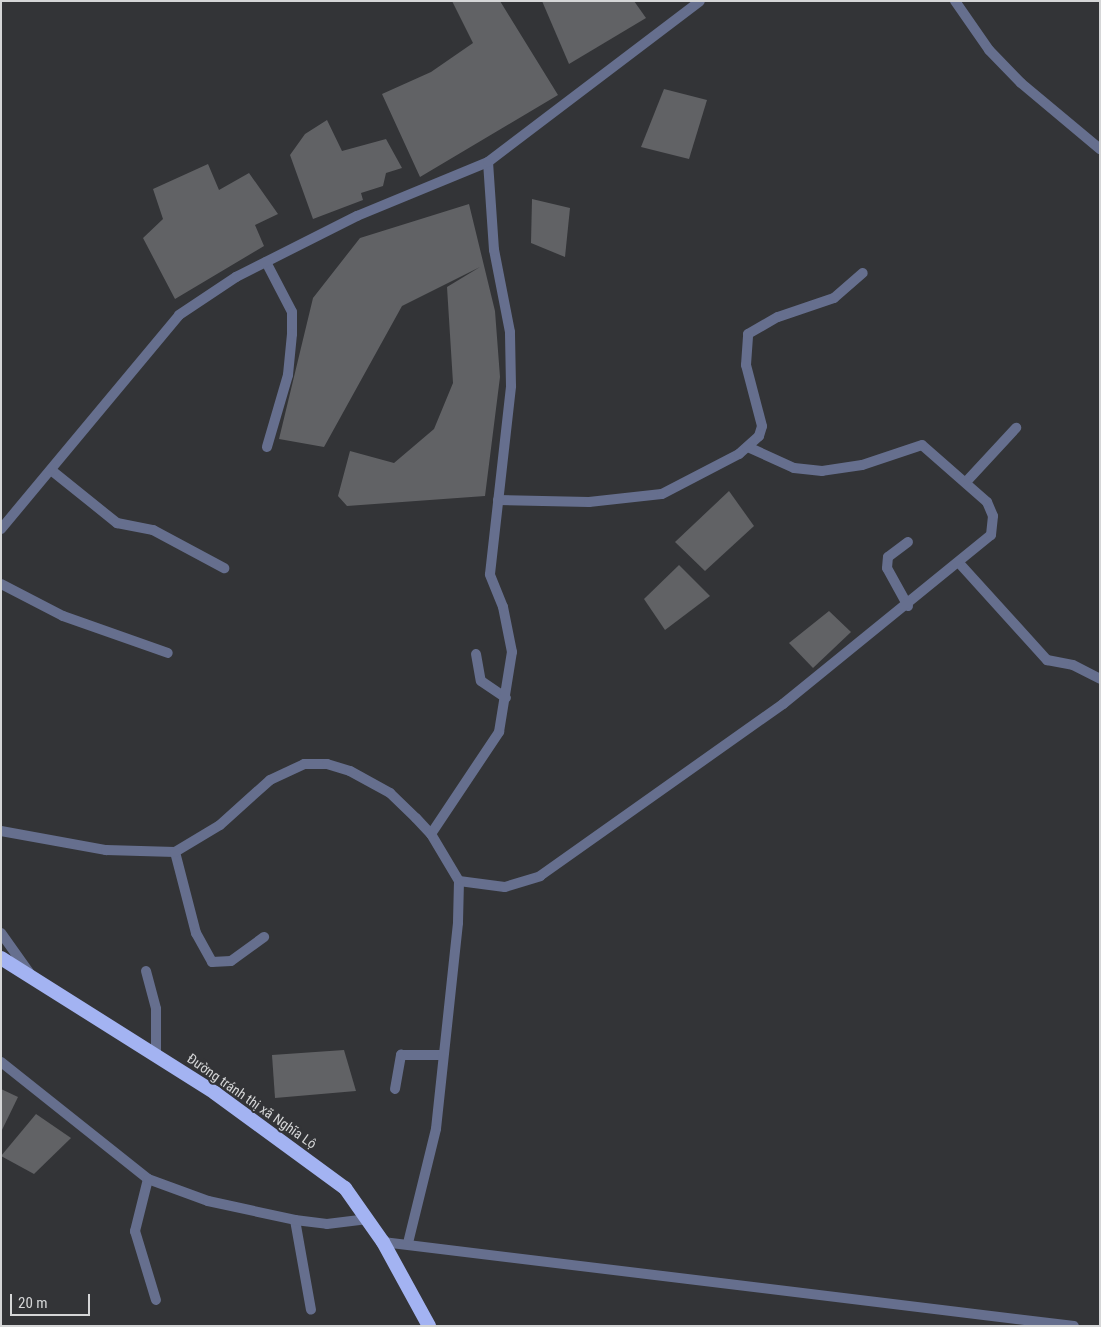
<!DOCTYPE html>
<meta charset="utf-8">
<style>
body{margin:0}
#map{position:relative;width:1101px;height:1327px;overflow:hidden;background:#333437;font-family:"Roboto Condensed",sans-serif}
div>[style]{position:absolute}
.building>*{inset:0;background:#616265}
.service>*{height:10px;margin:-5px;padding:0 5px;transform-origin:5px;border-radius:5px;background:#666f8e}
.minor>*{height:10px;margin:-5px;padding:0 5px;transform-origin:5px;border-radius:5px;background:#666f8e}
.tertiary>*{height:10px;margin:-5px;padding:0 5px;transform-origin:5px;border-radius:5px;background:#666f8e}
.trunk>*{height:14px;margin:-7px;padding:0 7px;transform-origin:7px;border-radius:7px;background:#a3b3f2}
span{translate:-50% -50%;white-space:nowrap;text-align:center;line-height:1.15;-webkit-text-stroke:4px #333437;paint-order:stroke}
.street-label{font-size:14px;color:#d5d6d7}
.frame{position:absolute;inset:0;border:2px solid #d5d6d7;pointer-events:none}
.scale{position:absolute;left:10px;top:1294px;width:80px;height:22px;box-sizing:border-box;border:2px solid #d5d6d7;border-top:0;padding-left:6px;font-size:15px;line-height:18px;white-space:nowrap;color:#d5d6d7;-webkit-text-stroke:4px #333437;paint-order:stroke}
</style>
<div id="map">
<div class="building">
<i style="clip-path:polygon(452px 1px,500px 1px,558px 95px,420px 177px,382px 94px,431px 72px,473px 43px)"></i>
<i style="clip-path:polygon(542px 1px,634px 1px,646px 18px,569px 64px)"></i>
<i style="clip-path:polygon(664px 89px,707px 100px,689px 159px,641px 147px)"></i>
<i style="clip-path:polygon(327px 120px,342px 151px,386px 139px,402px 168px,386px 173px,383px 186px,361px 193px,363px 200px,313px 219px,290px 155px,305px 134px)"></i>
<i style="clip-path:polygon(208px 164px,219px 190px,249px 173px,278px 214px,255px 225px,264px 246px,175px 299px,143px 238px,163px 219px,153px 189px)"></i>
<i style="clip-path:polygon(532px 199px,570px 208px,565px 257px,531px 243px)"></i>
<i style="clip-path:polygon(469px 204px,495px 311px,500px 377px,485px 496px,347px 506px,338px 496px,350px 451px,394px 463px,434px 429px,453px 383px,447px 287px,480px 267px,402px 306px,324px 447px,279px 439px,313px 298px,360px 238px)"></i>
<i style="clip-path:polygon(729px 491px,754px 526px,705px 571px,675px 542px)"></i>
<i style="clip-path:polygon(679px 565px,710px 596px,665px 630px,644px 599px)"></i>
<i style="clip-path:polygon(829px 611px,851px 632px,813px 668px,789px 643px)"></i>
<i style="clip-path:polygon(344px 1050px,356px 1091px,275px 1098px,272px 1055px)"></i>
<i style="clip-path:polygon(1px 1089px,18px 1097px,1px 1132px)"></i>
<i style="clip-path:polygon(36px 1114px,71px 1138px,34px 1174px,1px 1156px)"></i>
</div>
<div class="service">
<i style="left:51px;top:470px;width:85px;rotate:38.8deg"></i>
<i style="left:117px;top:523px;width:37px;rotate:11deg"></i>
<i style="left:153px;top:530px;width:81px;rotate:28.2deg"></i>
<i style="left:966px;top:482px;width:74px;rotate:-47.2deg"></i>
<i style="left:908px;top:606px;width:43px;rotate:-118.9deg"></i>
<i style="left:887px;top:568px;width:11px;rotate:-85deg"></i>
<i style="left:888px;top:557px;width:25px;rotate:-37deg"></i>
<i style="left:476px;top:654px;width:27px;rotate:80deg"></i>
<i style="left:481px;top:681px;width:30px;rotate:34deg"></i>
<i style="left:175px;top:852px;width:84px;rotate:75.5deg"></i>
<i style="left:196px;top:933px;width:33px;rotate:61deg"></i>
<i style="left:212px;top:962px;width:19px;rotate:-3deg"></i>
<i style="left:231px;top:961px;width:41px;rotate:-36deg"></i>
<i style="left:146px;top:971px;width:39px;rotate:75deg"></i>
<i style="left:156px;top:1009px;width:46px;rotate:90deg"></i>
<i style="left:395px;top:1089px;width:35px;rotate:-80deg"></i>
<i style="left:401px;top:1055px;width:42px"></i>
<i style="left:148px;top:1179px;width:54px;rotate:104deg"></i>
<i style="left:135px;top:1231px;width:72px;rotate:73.1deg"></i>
<i style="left:295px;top:1220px;width:91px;rotate:79.9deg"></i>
</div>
<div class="minor">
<i style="left:955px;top:1px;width:60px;rotate:55.2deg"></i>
<i style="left:989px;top:50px;width:46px;rotate:45.9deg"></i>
<i style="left:1021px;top:83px;width:103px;rotate:39.9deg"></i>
<i style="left:266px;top:262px;width:56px;rotate:62.5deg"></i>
<i style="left:292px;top:312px;width:22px;rotate:90deg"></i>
<i style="left:292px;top:334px;width:41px;rotate:95.6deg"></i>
<i style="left:288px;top:375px;width:75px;rotate:106.3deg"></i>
<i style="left:498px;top:500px;width:91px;rotate:1.3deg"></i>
<i style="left:589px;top:502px;width:73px;rotate:-6.3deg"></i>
<i style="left:662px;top:494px;width:87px;rotate:-27.5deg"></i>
<i style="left:739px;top:454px;width:27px;rotate:-42deg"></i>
<i style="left:759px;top:436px;width:10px;rotate:-73deg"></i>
<i style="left:762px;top:426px;width:63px;rotate:-104.7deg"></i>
<i style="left:746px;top:365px;width:31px;rotate:-86deg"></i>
<i style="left:748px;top:334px;width:34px;rotate:-30deg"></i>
<i style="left:778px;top:317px;width:59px;rotate:-18.7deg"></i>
<i style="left:834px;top:298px;width:38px;rotate:-41deg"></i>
<i style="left:960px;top:564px;width:130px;rotate:47.8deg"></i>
<i style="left:1047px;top:660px;width:26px;rotate:11deg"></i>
<i style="left:1073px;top:665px;width:30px;rotate:27deg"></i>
<i style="left:1px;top:584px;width:70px;rotate:27.3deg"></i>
<i style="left:63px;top:616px;width:111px;rotate:19.4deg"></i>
<i style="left:1px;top:831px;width:107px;rotate:10.3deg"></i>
<i style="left:106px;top:850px;width:69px;rotate:1.7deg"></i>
<i style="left:175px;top:852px;width:52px;rotate:-31deg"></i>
<i style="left:220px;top:825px;width:67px;rotate:-42deg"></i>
<i style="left:270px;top:780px;width:38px;rotate:-25deg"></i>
<i style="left:304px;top:764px;width:23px"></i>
<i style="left:327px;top:764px;width:24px;rotate:17deg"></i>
<i style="left:350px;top:771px;width:46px;rotate:28.8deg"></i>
<i style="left:390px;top:793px;width:36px;rotate:44deg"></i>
<i style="left:416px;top:818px;width:22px;rotate:47deg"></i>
<i style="left:431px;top:834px;width:55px;rotate:59.2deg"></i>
<i style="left:459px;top:881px;width:42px;rotate:91.4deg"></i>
<i style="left:458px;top:923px;width:207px;rotate:96.1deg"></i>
<i style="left:436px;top:1129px;width:117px;rotate:103.8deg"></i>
<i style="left:431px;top:834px;width:123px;rotate:-56.3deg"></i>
<i style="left:499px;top:732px;width:81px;rotate:-80.8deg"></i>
<i style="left:512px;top:652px;width:46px;rotate:-101.3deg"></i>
<i style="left:503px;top:607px;width:35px;rotate:-112deg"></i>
<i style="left:490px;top:574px;width:189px;rotate:-83.6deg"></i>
<i style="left:511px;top:386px;width:54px;rotate:-91.1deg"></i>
<i style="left:510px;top:332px;width:84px;rotate:-101deg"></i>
<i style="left:494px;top:250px;width:88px;rotate:-93.9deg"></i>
<i style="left:459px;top:881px;width:46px;rotate:7.4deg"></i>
<i style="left:505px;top:887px;width:37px;rotate:-17deg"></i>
<i style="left:540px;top:876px;width:298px;rotate:-35.3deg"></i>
<i style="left:783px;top:704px;width:268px;rotate:-39.1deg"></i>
<i style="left:991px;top:535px;width:19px;rotate:-84deg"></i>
<i style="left:993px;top:516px;width:15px;rotate:-113deg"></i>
<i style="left:987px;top:502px;width:86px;rotate:-138.8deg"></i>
<i style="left:922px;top:445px;width:63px;rotate:161.6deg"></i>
<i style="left:862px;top:465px;width:40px;rotate:171.5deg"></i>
<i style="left:822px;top:471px;width:28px;rotate:-174deg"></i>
<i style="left:794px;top:468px;width:51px;rotate:-155.5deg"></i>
<i style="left:1px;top:1062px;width:188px;rotate:38.5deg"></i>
<i style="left:148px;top:1179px;width:64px;rotate:20.1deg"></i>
<i style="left:208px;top:1201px;width:89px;rotate:12.3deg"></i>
<i style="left:295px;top:1220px;width:32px;rotate:7deg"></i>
<i style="left:327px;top:1224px;width:39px;rotate:-7deg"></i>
<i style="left:383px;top:1242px;width:696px;rotate:6.93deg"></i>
</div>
<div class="tertiary">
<i style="left:1px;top:529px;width:278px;rotate:-50.2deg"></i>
<i style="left:179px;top:315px;width:69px;rotate:-33.7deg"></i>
<i style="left:236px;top:277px;width:136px;rotate:-26.8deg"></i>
<i style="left:357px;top:216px;width:142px;rotate:-22.4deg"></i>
<i style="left:488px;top:162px;width:266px;rotate:-37.2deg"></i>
<i style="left:1px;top:933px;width:52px;rotate:54.5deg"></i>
</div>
<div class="trunk">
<i style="left:1px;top:958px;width:253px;rotate:32.2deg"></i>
<i style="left:215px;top:1093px;width:161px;rotate:36.2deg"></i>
<i style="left:345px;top:1188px;width:66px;rotate:54.9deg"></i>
<i style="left:383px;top:1242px;width:96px;rotate:61.3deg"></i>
</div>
<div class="street-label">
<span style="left:252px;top:1101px;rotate:35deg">Đường tránh thị xã Nghĩa Lộ</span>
</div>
<div class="frame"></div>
<div class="scale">20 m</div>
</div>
